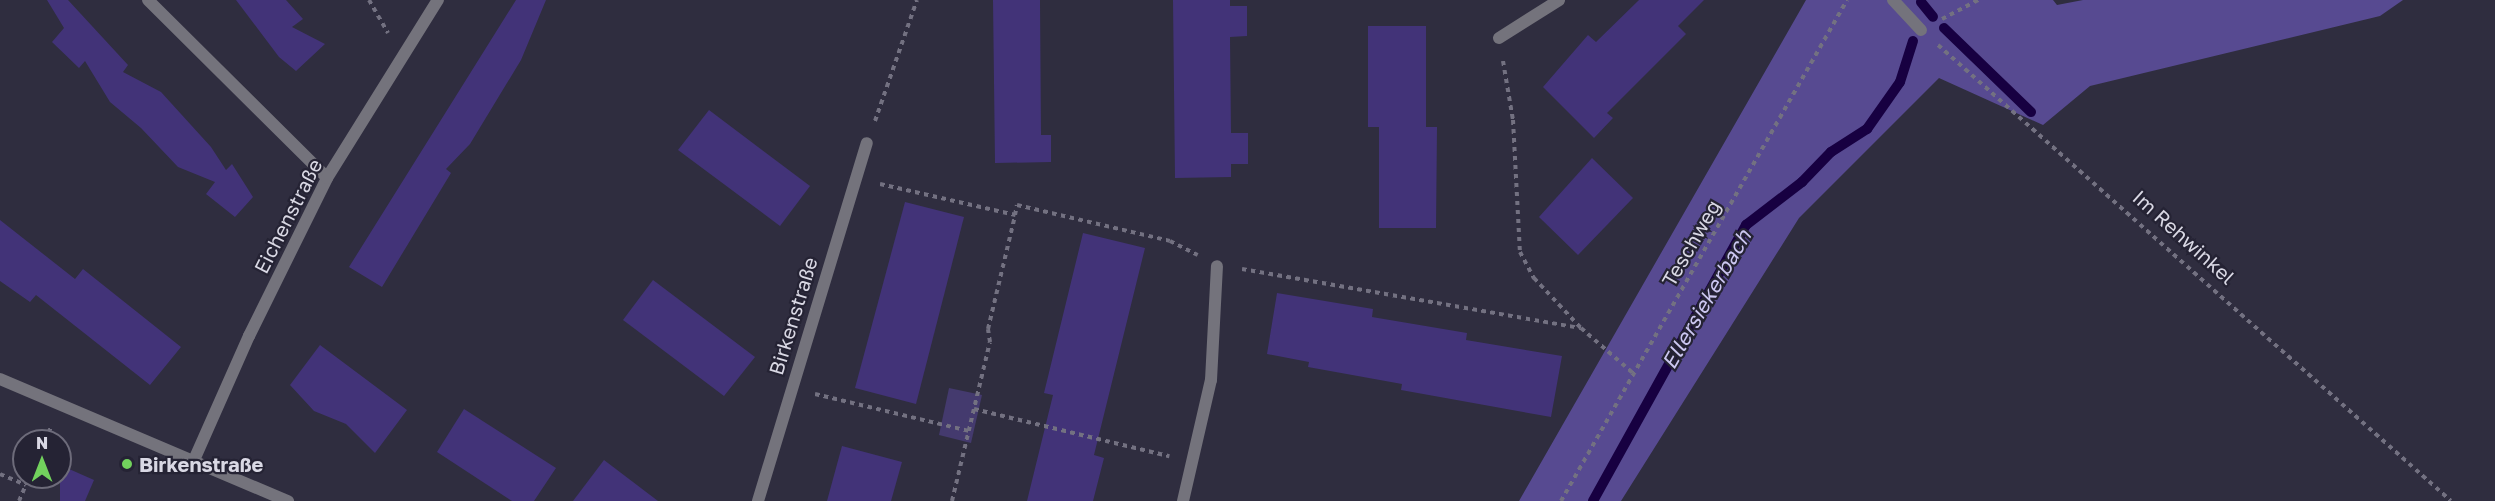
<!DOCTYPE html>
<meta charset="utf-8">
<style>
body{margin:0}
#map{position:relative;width:2495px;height:501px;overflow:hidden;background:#2f2d3f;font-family:"Golos Text",sans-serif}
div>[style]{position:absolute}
.green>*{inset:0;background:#443a6e}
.forest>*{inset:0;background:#574a91}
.stream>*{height:10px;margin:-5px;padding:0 5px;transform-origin:5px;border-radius:5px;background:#170041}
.building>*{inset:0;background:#423378}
.path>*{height:4px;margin-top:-2px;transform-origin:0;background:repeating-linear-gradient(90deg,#737181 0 4.5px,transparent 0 9px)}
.service>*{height:12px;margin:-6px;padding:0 6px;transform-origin:6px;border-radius:6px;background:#74737c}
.minor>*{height:12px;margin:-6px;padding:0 6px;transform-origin:6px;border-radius:6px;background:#74737c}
.dots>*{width:16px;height:16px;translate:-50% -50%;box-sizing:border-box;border:3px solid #252334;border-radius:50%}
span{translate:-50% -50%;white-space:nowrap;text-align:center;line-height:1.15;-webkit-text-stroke:4.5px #252334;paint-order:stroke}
.street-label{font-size:20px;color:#d9d8e4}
.poi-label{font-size:20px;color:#d9d8e4;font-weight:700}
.left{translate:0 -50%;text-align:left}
.water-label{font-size:21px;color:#ccc7f1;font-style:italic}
.north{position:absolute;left:12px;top:429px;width:60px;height:60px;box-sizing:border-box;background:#252334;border:2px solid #6d6b7a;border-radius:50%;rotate:0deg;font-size:16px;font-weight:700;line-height:24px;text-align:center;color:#d9d8e4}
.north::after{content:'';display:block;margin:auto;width:21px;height:27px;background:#72d25d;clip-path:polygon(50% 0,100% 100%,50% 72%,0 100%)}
</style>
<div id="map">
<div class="green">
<i style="clip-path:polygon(949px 388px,982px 395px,971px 443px,939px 435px)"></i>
</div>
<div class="forest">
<i style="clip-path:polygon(1806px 0,2053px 0,2057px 5px,2083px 0,2403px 0,2380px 16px,2090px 86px,2043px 125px,1939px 78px,1799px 218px,1621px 501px,1519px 501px)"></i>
</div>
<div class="stream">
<i style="left:1921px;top:2px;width:19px;rotate:51deg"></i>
<i style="left:1944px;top:28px;width:121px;rotate:44deg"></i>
<i style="left:1593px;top:501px;width:316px;rotate:-61deg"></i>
<i style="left:1746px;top:225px;width:71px;rotate:-37.5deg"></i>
<i style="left:1802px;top:182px;width:42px;rotate:-46deg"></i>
<i style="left:1831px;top:152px;width:43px;rotate:-32.6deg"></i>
<i style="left:1867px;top:129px;width:57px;rotate:-54.9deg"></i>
<i style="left:1900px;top:82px;width:43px;rotate:-72.4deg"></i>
</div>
<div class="building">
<i style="clip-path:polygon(47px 0,68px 0,128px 65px,123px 72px,161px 92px,211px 147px,226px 170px,232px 164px,253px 197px,235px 217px,206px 194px,215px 182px,178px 167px,141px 128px,110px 102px,85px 61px,79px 68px,52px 42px,64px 28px)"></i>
<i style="clip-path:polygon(236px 0,286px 0,303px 19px,292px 27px,325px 44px,296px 71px,279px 57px)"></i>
<i style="clip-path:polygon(516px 0,546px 0,521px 60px,470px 144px,446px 169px,451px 173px,382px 287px,349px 267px)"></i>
<i style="clip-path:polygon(993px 0,1040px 0,1041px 135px,1051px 135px,1051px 162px,995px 163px)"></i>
<i style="clip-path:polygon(1173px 0,1230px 0,1230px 6px,1247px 6px,1247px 36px,1230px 37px,1231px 133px,1248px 133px,1248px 164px,1231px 164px,1231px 177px,1175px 178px)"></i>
<i style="clip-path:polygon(1639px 0,1704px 0,1678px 26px,1686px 34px,1607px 113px,1613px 118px,1594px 138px,1543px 87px,1588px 35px,1596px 42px)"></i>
<i style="clip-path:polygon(1368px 26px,1426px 26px,1426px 127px,1437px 127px,1436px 228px,1379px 228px,1379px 127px,1368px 127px)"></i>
<i style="clip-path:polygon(709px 110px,810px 186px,780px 226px,678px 150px)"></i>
<i style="clip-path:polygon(1592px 158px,1633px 198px,1578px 255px,1539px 217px)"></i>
<i style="clip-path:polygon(905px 202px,964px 217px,916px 404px,855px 388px)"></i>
<i style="clip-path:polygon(0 220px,75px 279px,83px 269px,181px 347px,150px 385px,36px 295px,30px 302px,0 281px)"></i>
<i style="clip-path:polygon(1083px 233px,1145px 248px,1094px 455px,1104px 458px,1093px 501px,1027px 501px,1053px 395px,1044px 393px)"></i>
<i style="clip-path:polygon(653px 280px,755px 357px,724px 396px,623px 320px)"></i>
<i style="clip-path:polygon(1277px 293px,1373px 309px,1372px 317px,1467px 333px,1466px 340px,1562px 356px,1551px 417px,1401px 390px,1402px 384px,1308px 367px,1309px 362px,1267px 354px)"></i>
<i style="clip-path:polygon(320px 345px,407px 410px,375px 453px,346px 424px,314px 411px,290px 385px)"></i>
<i style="clip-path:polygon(464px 409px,556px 468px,534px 501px,512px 501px,437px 452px)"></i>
<i style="clip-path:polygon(842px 446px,902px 462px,891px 501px,827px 501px)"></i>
<i style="clip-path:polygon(604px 460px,658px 501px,573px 501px)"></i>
<i style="clip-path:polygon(60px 465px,94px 480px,85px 501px,60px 501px)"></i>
</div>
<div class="path">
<i style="left:369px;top:0;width:38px;rotate:60deg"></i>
<i style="left:1942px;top:19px;width:41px;rotate:-27.8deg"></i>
<i style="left:1938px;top:45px;width:686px;rotate:41.63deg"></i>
<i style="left:1503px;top:61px;width:60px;rotate:80.4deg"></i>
<i style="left:1513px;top:120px;width:132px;rotate:87deg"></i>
<i style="left:1520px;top:252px;width:30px;rotate:62deg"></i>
<i style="left:1534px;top:278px;width:69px;rotate:46.8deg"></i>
<i style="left:1581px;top:328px;width:69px;rotate:40.9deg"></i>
<i style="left:875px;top:121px;width:128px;rotate:-70.9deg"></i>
<i style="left:880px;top:184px;width:139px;rotate:12.9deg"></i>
<i style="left:1015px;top:215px;width:10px;rotate:-79deg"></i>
<i style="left:1017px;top:205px;width:157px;rotate:13.2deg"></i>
<i style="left:1170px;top:241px;width:31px;rotate:27deg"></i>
<i style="left:1242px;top:269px;width:344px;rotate:9.9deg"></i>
<i style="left:815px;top:394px;width:158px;rotate:13.5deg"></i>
<i style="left:974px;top:409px;width:201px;rotate:13.6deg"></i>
<i style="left:45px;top:441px;width:15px;rotate:-67deg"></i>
<i style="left:0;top:474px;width:28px;rotate:23deg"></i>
<i style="left:19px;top:501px;width:26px;rotate:-67deg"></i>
<i style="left:952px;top:501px;width:163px;rotate:-76.6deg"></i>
<i style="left:990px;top:342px;width:13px;rotate:-99deg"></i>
<i style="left:988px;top:329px;width:116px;rotate:-76.6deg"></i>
<i style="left:1561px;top:501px;width:577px;rotate:-60.28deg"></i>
</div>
<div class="service">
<i style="left:148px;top:0;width:252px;rotate:44.8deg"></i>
</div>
<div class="minor">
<i style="left:1893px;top:0;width:41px;rotate:47deg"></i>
<i style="left:1499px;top:38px;width:71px;rotate:-32.3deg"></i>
<i style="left:0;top:379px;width:313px;rotate:23deg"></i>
<i style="left:194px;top:460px;width:136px;rotate:-66.1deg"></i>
<i style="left:249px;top:336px;width:176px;rotate:-63.7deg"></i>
<i style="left:327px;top:178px;width:210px;rotate:-58.1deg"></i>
<i style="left:758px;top:501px;width:374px;rotate:-73.1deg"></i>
<i style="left:1183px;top:501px;width:124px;rotate:-77deg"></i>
<i style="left:1211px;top:380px;width:114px;rotate:-87deg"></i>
</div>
<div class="dots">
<i style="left:127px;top:464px;background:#72d25d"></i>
</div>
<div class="street-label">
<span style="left:288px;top:216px;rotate:-63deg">Eichenstraße</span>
<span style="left:2184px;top:237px;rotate:42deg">Im Rehwinkel</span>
<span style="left:1691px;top:243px;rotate:-60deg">Teschweg</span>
<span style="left:793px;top:316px;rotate:-73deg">Birkenstraße</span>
</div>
<div class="poi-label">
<span class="left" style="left:139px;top:464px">Birkenstraße</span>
</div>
<div class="water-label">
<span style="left:1706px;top:299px;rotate:-60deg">Ellersiekerbach</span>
</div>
<div class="north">N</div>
</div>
